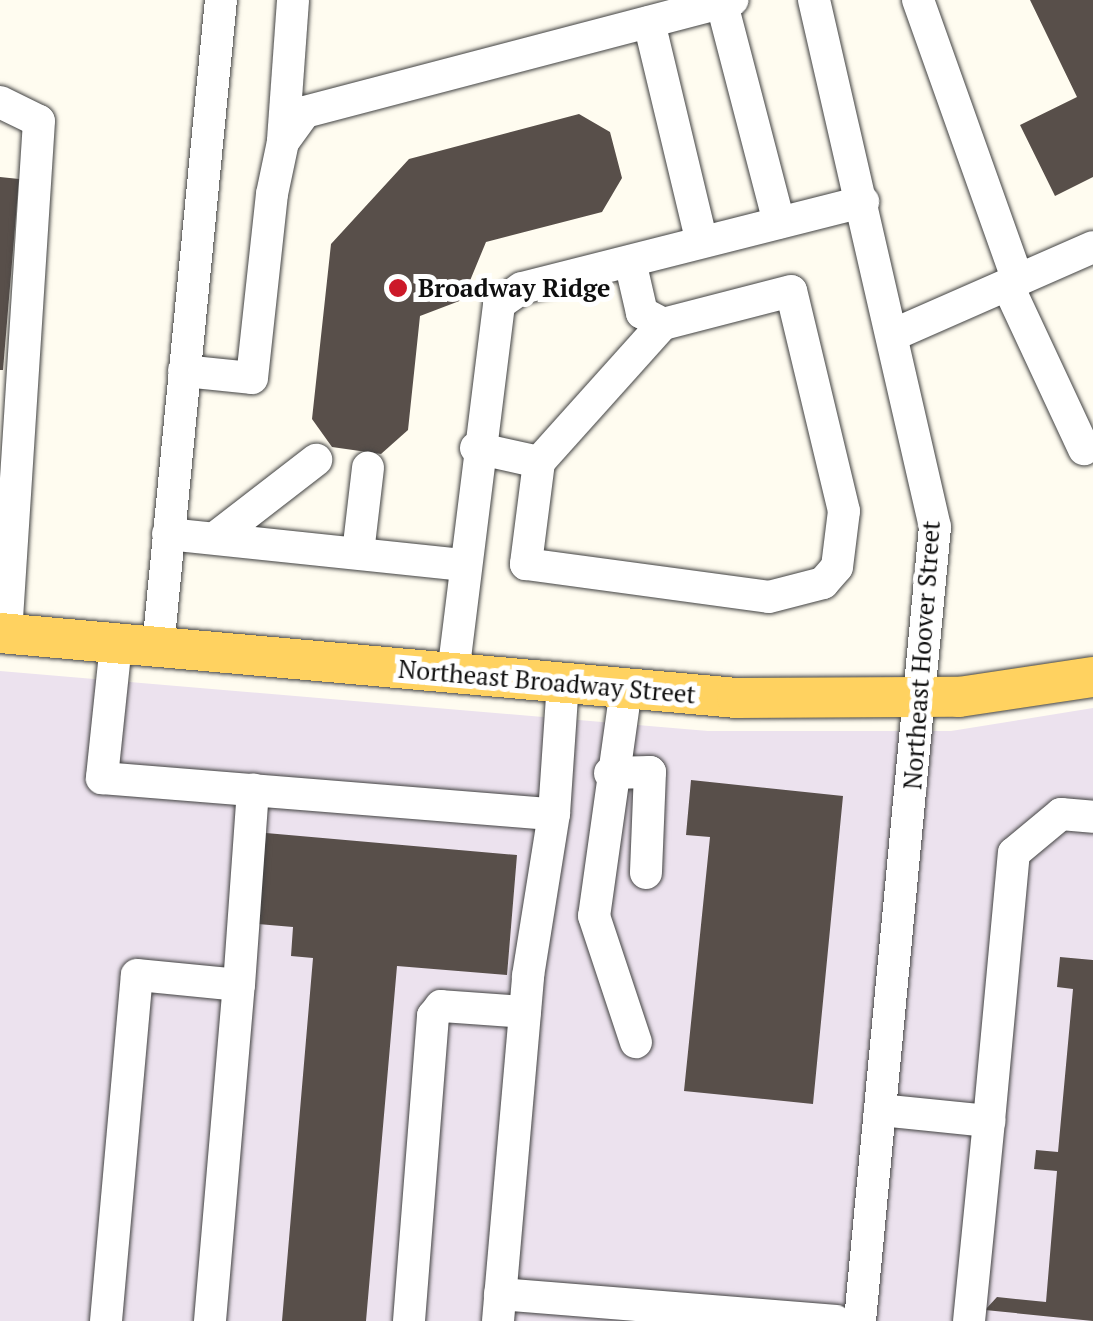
<!DOCTYPE html>
<style>
body{margin:0}
#map{position:relative;width:1093px;height:1321px;overflow:hidden;background:#fffcf0;font-family:"PT Serif",serif}
div>[style]{position:absolute}
.industrial>*{inset:0;background:#ece2ee}
.building>*{inset:0;background:#584f4a}
.roads{filter:drop-shadow(0 0 2px #424242) drop-shadow(0 0 2px #424242)}
.minor>*{height:32px;margin:-16px;padding:0 16px;transform-origin:16px;border-radius:16px;background:#fff}
.major>*{height:40px;margin:-20px;padding:0 20px;transform-origin:20px;border-radius:20px;background:#ffd260}
.dots>*{width:28px;height:28px;translate:-50% -50%;box-sizing:border-box;border:5px solid #fff;border-radius:50%}
span{translate:-50% -50%;white-space:nowrap;text-align:center;line-height:1.15;-webkit-text-stroke:10px #fff;paint-order:stroke}
.poi-label{font-size:25px;color:#0f0f0f;font-weight:700}
.left{translate:0 -50%;text-align:left}
.street-label{font-size:25px;color:#0f0f0f}
</style>
<div id="map">
<div class="industrial">
<i style="clip-path:polygon(0 671px,708px 731px,951px 731px,1093px 708px,1093px 1321px,0 1321px)"></i>
</div>
<div class="building">
<i style="clip-path:polygon(1030px 0,1093px 0,1093px 177px,1055px 196px,1020px 125px,1077px 97px)"></i>
<i style="clip-path:polygon(579px 114px,610px 132px,622px 178px,602px 212px,486px 242px,462px 300px,420px 316px,408px 430px,381px 454px,332px 447px,312px 419px,331px 244px,409px 159px)"></i>
<i style="clip-path:polygon(0 177px,19px 179px,3px 370px,0 370px)"></i>
<i style="clip-path:polygon(691px 780px,843px 796px,813px 1104px,684px 1091px,710px 837px,686px 835px)"></i>
<i style="clip-path:polygon(266px 833px,517px 855px,507px 975px,397px 966px,366px 1321px,282px 1321px,313px 958px,291px 956px,293px 927px,258px 924px)"></i>
<i style="clip-path:polygon(1060px 957px,1093px 960px,1093px 1321px,985px 1310px,997px 1297px,1046px 1302px,1057px 1171px,1034px 1169px,1036px 1150px,1058px 1152px,1073px 989px,1057px 987px)"></i>
</div>
<div class="roads">
<div class="minor">
<i style="left:721px;top:0;width:230px;rotate:75.4deg"></i>
<i style="left:814px;top:0;width:541px;rotate:77.07deg"></i>
<i style="left:935px;top:527px;width:798px;rotate:95.4deg"></i>
<i style="left:918px;top:0;width:298px;rotate:70.4deg"></i>
<i style="left:649px;top:22px;width:226px;rotate:76.5deg"></i>
<i style="left:0;top:102px;width:43px;rotate:26deg"></i>
<i style="left:39px;top:121px;width:514px;rotate:93.68deg"></i>
<i style="left:283px;top:140px;width:140px;rotate:-85.9deg"></i>
<i style="left:1008px;top:286px;width:180px;rotate:65deg"></i>
<i style="left:895px;top:334px;width:216px;rotate:-23.7deg"></i>
<i style="left:184px;top:371px;width:68px;rotate:5.9deg"></i>
<i style="left:252px;top:378px;width:185px;rotate:-83.8deg"></i>
<i style="left:272px;top:194px;width:53px;rotate:-78.1deg"></i>
<i style="left:283px;top:142px;width:37px;rotate:-54deg"></i>
<i style="left:305px;top:112px;width:442px;rotate:-14.7deg"></i>
<i style="left:476px;top:448px;width:65px;rotate:12.5deg"></i>
<i style="left:539px;top:462px;width:103px;rotate:97.3deg"></i>
<i style="left:526px;top:564px;width:245px;rotate:7.7deg"></i>
<i style="left:769px;top:597px;width:56px;rotate:-14.5deg"></i>
<i style="left:823px;top:583px;width:21px;rotate:-49deg"></i>
<i style="left:837px;top:567px;width:56px;rotate:-82.9deg"></i>
<i style="left:844px;top:511px;width:226px;rotate:-103.5deg"></i>
<i style="left:791px;top:291px;width:132px;rotate:165.5deg"></i>
<i style="left:663px;top:324px;width:24px;rotate:-152deg"></i>
<i style="left:642px;top:313px;width:53px;rotate:-103deg"></i>
<i style="left:539px;top:462px;width:186px;rotate:-48.1deg"></i>
<i style="left:168px;top:534px;width:298px;rotate:6deg"></i>
<i style="left:215px;top:538px;width:128px;rotate:-37.7deg"></i>
<i style="left:358px;top:553px;width:86px;rotate:-83.3deg"></i>
<i style="left:116px;top:644px;width:135px;rotate:96deg"></i>
<i style="left:102px;top:778px;width:453px;rotate:4.6deg"></i>
<i style="left:554px;top:814px;width:131px;rotate:-86.1deg"></i>
<i style="left:158px;top:648px;width:651px;rotate:-84.45deg"></i>
<i style="left:453px;top:674px;width:373px;rotate:-82.9deg"></i>
<i style="left:499px;top:304px;width:28px;rotate:-35deg"></i>
<i style="left:522px;top:288px;width:352px;rotate:-14.2deg"></i>
<i style="left:626px;top:689px;width:229px;rotate:98deg"></i>
<i style="left:594px;top:916px;width:133px;rotate:71.6deg"></i>
<i style="left:610px;top:773px;width:40px;rotate:-1.4deg"></i>
<i style="left:650px;top:772px;width:101px;rotate:92.3deg"></i>
<i style="left:880px;top:1110px;width:110px;rotate:5.8deg"></i>
<i style="left:989px;top:1121px;width:201px;rotate:95.7deg"></i>
<i style="left:989px;top:1121px;width:269px;rotate:-84.7deg"></i>
<i style="left:1014px;top:853px;width:61px;rotate:-39.7deg"></i>
<i style="left:1061px;top:814px;width:32px;rotate:5deg"></i>
<i style="left:500px;top:1294px;width:337px;rotate:4.6deg"></i>
<i style="left:106px;top:1321px;width:347px;rotate:-84.9deg"></i>
<i style="left:137px;top:975px;width:102px;rotate:5.6deg"></i>
<i style="left:239px;top:985px;width:196px;rotate:-85.9deg"></i>
<i style="left:210px;top:1321px;width:337px;rotate:-85.1deg"></i>
<i style="left:409px;top:1321px;width:306px;rotate:-85.5deg"></i>
<i style="left:433px;top:1016px;width:13px;rotate:-51deg"></i>
<i style="left:441px;top:1006px;width:84px;rotate:4.1deg"></i>
<i style="left:498px;top:1321px;width:346px;rotate:-85deg"></i>
<i style="left:528px;top:976px;width:164px;rotate:-80.9deg"></i>
</div>
<div class="major">
<i style="left:0;top:633px;width:740px;rotate:5.04deg"></i>
<i style="left:737px;top:698px;width:222px;rotate:-0.3deg"></i>
<i style="left:959px;top:697px;width:135px;rotate:-8.5deg"></i>
</div>
</div>
<div class="dots">
<i style="left:398px;top:288px;background:#cc1929"></i>
</div>
<div class="poi-label">
<span class="left" style="left:418px;top:288px">Broadway Ridge</span>
</div>
<div class="street-label">
<span style="left:922px;top:655px;rotate:-86deg">Northeast Hoover Street</span>
<span style="left:547px;top:682px;rotate:5deg">Northeast Broadway Street</span>
</div>
</div>
